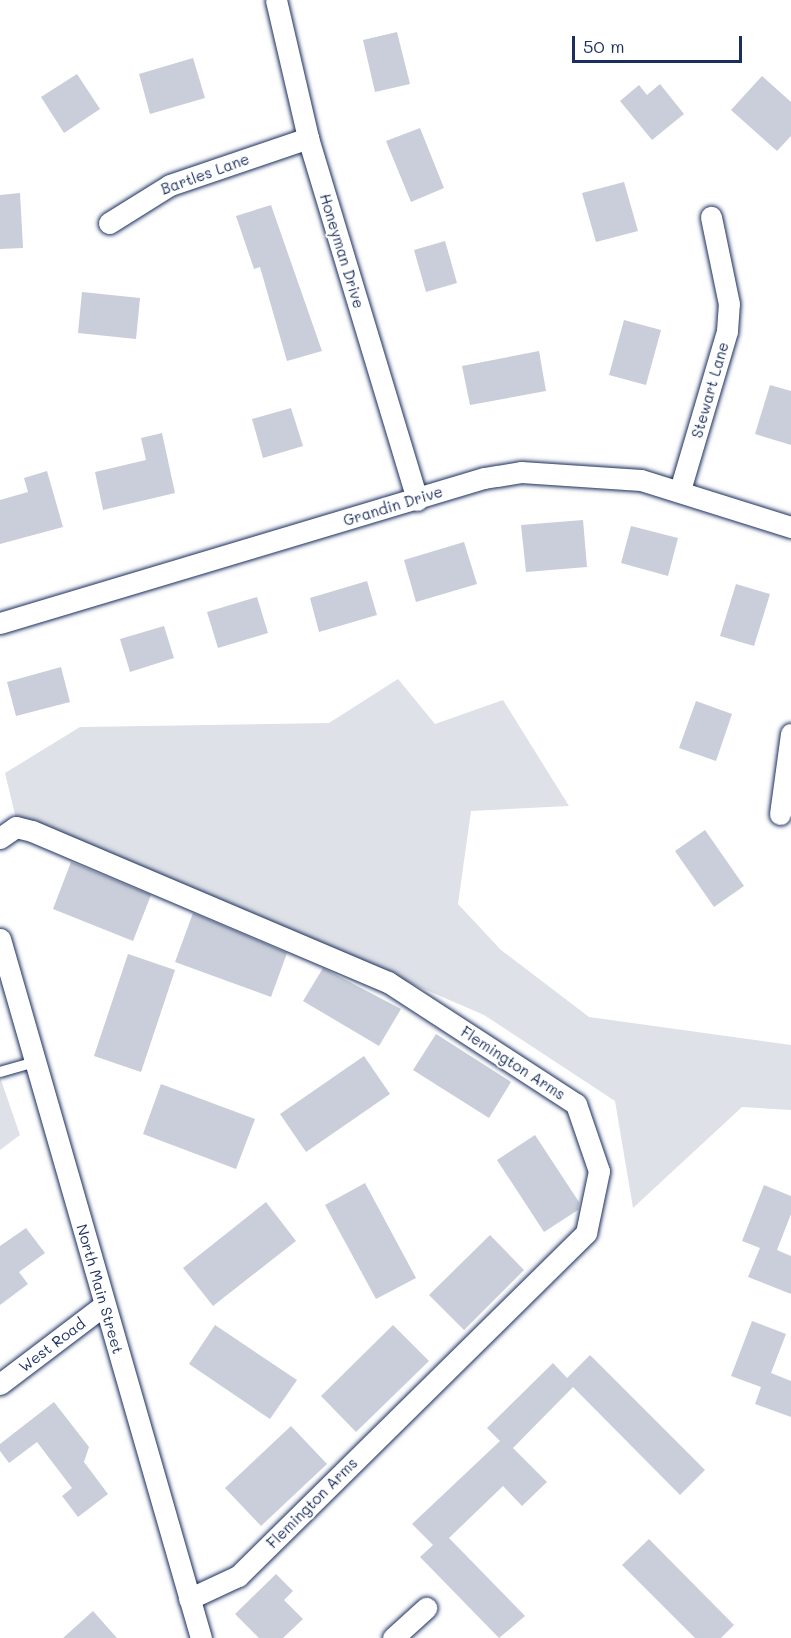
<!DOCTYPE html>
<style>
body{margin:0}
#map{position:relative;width:791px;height:1638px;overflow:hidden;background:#fff;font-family:Mali,sans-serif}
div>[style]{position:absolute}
.green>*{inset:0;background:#dee1e7}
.building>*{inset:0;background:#caceda}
.roads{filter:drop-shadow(0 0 2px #1b2f5e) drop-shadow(0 0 2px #1b2f5e)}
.lane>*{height:10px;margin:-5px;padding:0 5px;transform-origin:5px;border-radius:5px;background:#fff}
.street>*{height:21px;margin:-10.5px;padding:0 10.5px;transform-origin:10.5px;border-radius:10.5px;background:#fff}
span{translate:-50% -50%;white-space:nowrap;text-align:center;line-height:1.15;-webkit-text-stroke:4.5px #fff;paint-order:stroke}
.street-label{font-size:15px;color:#1b2f5e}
.scale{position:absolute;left:572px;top:36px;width:170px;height:27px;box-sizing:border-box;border:3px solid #1b2f5e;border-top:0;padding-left:8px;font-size:18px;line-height:21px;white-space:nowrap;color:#1b2f5e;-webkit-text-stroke:4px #fff;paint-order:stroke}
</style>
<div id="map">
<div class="green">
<i style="clip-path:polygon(398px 679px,435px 724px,503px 700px,569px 806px,471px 811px,458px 904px,501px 950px,589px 1017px,791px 1045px,791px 1110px,742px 1107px,633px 1208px,615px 1101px,484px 1015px,35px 821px,18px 827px,5px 773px,80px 727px,329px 723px)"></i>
<i style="clip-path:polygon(0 1077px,20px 1135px,0 1150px)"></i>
</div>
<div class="building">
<i style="clip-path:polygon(397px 32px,410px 84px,375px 92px,363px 40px)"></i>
<i style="clip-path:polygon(193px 58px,205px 98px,150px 114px,139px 74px)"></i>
<i style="clip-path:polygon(77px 74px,100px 109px,64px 133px,41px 97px)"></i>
<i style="clip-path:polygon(762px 76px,791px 102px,791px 136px,777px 151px,731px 110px)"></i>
<i style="clip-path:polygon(660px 84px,684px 114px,652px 140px,620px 101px,639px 85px,647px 95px)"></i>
<i style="clip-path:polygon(420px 128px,444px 188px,411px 202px,386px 141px)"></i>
<i style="clip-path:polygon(624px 182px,638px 231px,596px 242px,582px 193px)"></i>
<i style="clip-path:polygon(20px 193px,23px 248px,0 249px,0 195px)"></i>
<i style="clip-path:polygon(271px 205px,322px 351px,287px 361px,260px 267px,254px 269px,236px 216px)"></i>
<i style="clip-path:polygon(445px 241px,457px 283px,426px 292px,414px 250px)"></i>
<i style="clip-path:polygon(82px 292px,140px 298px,136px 339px,78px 333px)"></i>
<i style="clip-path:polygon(624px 320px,661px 330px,646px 385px,609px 375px)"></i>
<i style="clip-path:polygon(539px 351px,546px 391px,470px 405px,462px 366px)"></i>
<i style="clip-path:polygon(770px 385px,791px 391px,791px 445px,755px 434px)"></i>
<i style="clip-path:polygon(291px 408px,303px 446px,263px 458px,252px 419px)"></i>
<i style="clip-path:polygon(162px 433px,175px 493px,103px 510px,95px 472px,146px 460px,141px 438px)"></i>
<i style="clip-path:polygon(47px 471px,63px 527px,0 544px,0 500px,28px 492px,24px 478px)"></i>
<i style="clip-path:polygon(583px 520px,587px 567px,526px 572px,521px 525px)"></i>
<i style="clip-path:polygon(631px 526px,678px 538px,668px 576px,621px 563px)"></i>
<i style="clip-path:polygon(464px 542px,477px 584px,416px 602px,404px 560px)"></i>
<i style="clip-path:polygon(367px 581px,377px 615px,319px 632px,310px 598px)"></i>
<i style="clip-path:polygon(736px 584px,770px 594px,754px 646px,720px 636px)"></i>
<i style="clip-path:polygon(257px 597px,268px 633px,218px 648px,207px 612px)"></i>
<i style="clip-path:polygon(164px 626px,174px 658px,130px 672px,120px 639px)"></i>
<i style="clip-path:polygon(61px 667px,70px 702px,16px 716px,7px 682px)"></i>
<i style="clip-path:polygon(696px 701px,732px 714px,716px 761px,679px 748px)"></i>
<i style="clip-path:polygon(705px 830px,744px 886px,714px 907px,675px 851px)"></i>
<i style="clip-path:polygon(71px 862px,151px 895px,133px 941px,53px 909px)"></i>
<i style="clip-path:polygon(193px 913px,287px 953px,271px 997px,175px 962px)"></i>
<i style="clip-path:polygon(128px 954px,175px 970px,141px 1072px,94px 1056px)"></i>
<i style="clip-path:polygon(323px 968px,401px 1009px,379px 1046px,303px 1001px)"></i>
<i style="clip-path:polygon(436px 1034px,511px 1082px,489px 1118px,413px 1070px)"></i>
<i style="clip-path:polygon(364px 1056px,390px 1094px,306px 1152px,280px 1114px)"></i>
<i style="clip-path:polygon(161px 1084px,255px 1119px,236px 1169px,143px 1134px)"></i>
<i style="clip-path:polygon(535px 1135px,579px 1202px,578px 1210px,544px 1232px,497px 1160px)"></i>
<i style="clip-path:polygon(365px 1183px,416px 1278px,376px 1299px,325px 1205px)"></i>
<i style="clip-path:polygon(764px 1185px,791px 1196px,791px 1214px,777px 1250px,791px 1256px,791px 1294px,748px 1277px,760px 1248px,742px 1241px)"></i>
<i style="clip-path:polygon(266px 1202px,296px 1241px,213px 1306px,183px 1268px)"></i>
<i style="clip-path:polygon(26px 1228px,45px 1253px,19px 1272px,28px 1284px,0 1305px,0 1246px)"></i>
<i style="clip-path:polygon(490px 1235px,524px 1270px,464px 1330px,429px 1295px)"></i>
<i style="clip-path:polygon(752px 1321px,786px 1334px,771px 1373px,791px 1381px,791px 1417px,755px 1404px,761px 1387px,731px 1376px)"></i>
<i style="clip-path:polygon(215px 1325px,297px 1380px,270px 1419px,189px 1364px)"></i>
<i style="clip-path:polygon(393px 1325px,429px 1361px,356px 1432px,321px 1396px)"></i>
<i style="clip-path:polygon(590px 1355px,705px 1470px,680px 1495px,573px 1387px,513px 1448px,547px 1482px,522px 1506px,503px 1486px,449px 1538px,525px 1616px,499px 1638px,420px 1557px,433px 1545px,412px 1524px,500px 1441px,487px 1428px,553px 1363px,567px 1378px)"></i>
<i style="clip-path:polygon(54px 1402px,89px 1447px,84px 1462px,108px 1494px,78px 1517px,62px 1496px,72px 1488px,37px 1442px,9px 1463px,0 1451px,0 1444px)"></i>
<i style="clip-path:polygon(291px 1426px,327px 1464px,261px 1526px,225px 1488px)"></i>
<i style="clip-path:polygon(649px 1539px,734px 1625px,721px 1638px,695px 1638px,622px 1565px)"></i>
<i style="clip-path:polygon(276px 1574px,293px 1591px,284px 1600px,303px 1619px,283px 1638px,259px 1638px,235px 1614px)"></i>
<i style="clip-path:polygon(93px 1611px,117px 1638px,63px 1638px)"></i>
</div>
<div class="roads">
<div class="lane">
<i style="left:0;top:1072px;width:36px;rotate:-16deg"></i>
</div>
<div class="street">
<i style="left:276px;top:0;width:142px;rotate:76.9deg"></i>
<i style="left:308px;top:138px;width:378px;rotate:73.2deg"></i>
<i style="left:109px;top:223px;width:72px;rotate:-31.9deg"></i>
<i style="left:170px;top:185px;width:146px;rotate:-18.8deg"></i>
<i style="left:680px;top:490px;width:166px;rotate:-73.5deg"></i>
<i style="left:727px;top:331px;width:27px;rotate:-86deg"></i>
<i style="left:729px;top:304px;width:89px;rotate:-101.7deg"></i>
<i style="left:0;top:623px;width:505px;rotate:-16.68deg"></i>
<i style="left:484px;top:478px;width:37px;rotate:-9deg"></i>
<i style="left:521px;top:472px;width:120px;rotate:3.8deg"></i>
<i style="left:641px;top:480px;width:157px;rotate:17.4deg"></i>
<i style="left:780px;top:814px;width:81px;rotate:-82.2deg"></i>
<i style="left:0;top:838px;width:19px;rotate:-35deg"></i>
<i style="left:16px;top:827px;width:16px;rotate:14deg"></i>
<i style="left:32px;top:831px;width:387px;rotate:23deg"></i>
<i style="left:388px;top:982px;width:224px;rotate:33deg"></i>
<i style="left:576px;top:1104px;width:71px;rotate:71.1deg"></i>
<i style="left:599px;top:1171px;width:63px;rotate:101.8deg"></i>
<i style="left:586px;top:1233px;width:489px;rotate:135.4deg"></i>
<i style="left:238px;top:1576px;width:54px;rotate:154.9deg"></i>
<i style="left:0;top:939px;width:727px;rotate:73.96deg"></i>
<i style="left:0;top:1384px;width:131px;rotate:-37.2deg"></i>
<i style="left:393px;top:1638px;width:45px;rotate:-42.3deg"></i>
</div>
</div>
<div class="street-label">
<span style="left:205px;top:174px;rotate:-20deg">Bartles Lane</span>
<span style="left:342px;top:251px;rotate:73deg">Honeyman Drive</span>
<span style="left:710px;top:390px;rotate:-74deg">Stewart Lane</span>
<span style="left:393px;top:506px;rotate:-17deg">Grandin Drive</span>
<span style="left:513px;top:1063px;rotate:33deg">Flemington Arms</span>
<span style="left:100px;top:1289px;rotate:74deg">North Main Street</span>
<span style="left:52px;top:1345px;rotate:-37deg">West Road</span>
<span style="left:312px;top:1503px;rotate:-45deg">Flemington Arms</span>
</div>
<div class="scale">50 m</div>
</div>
